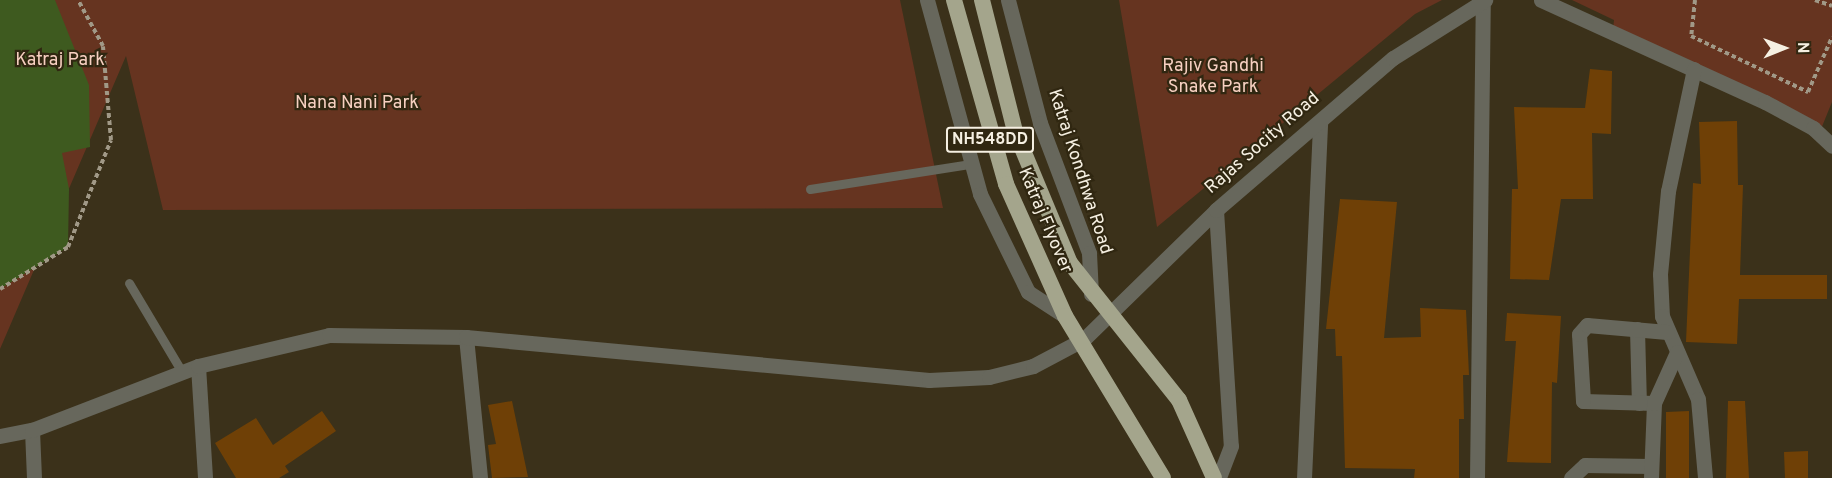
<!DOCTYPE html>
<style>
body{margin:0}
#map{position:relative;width:1832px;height:478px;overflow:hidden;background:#3b311a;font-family:Overpass,sans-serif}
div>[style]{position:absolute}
.green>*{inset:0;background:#663420}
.water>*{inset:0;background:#3e5a1f}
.building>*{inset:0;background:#6f4006}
.path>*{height:4px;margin-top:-2px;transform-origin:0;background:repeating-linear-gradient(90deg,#a19987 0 4.5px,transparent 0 7.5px)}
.service>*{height:9px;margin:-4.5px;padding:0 4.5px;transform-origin:4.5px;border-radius:4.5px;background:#67675c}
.minor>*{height:15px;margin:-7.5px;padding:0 7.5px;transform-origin:7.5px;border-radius:7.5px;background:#67675c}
.tertiary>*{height:15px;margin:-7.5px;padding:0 7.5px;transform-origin:7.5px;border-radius:7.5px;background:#67675c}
.trunk>*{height:16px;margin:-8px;padding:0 8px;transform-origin:8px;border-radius:8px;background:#a4a58c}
span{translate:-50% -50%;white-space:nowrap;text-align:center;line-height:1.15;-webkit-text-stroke:4.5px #302711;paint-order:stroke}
.shield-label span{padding:2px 4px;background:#302711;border:2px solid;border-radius:4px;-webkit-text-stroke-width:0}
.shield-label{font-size:16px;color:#f6f0e2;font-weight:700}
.park-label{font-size:18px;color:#f7d0c1}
.street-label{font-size:18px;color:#f6f0e2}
.north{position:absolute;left:1754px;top:18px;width:60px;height:60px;-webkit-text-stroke:4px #302711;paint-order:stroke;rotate:89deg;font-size:16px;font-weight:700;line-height:24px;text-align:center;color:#f6f0e2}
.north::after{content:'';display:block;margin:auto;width:21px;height:27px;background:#f6f0e2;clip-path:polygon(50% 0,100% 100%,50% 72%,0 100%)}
</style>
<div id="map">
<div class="green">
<i style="clip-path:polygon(0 0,900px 0,943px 208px,163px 210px,126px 56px,0 349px)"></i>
<i style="clip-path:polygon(1119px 0,1442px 0,1415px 14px,1157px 227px)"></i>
<i style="clip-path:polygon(1572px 0,1832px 0,1832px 102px,1821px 129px,1613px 29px,1614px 20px)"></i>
</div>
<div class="water">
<i style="clip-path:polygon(0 0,55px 0,89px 85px,90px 147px,62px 153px,69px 189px,68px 247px,0 289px)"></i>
</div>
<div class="building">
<i style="clip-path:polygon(1590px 69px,1612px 71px,1611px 134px,1592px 133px,1593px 199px,1561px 199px,1549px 280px,1510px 279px,1512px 189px,1518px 189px,1514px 107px,1585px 108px)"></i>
<i style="clip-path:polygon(1737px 121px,1738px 185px,1743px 185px,1740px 275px,1827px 275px,1827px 299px,1739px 299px,1737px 344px,1686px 342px,1693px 183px,1701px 184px,1699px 122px)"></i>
<i style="clip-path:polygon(1340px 199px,1397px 202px,1384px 338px,1421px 337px,1420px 308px,1466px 310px,1469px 375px,1463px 375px,1464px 419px,1459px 419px,1459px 478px,1414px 478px,1415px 469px,1345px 468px,1342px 356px,1336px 356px,1335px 329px,1326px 329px)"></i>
<i style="clip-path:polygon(1507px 313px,1561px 316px,1557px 383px,1552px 382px,1551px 463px,1507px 462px,1516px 341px,1505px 341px)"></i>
<i style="clip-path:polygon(512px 401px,528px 477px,492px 478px,488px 445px,496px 444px,488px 405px)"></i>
<i style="clip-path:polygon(1728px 401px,1745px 401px,1749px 478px,1726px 478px)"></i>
<i style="clip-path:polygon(322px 411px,336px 431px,285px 466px,289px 472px,279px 478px,236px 478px,215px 443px,256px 418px,273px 445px)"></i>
<i style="clip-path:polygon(1689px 411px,1689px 478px,1666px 478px,1666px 412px)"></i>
<i style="clip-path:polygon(1808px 451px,1808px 478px,1785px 478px,1784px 452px)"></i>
</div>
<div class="path">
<i style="left:1695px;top:0;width:36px;rotate:96deg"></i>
<i style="left:1691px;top:36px;width:130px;rotate:25.6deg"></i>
<i style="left:1808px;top:92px;width:60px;rotate:-66.4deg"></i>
<i style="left:1815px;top:0;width:18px;rotate:19deg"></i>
<i style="left:0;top:289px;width:80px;rotate:-31.7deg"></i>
<i style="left:68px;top:247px;width:115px;rotate:-68.1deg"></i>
<i style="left:111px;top:140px;width:94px;rotate:-94.9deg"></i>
<i style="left:103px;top:46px;width:52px;rotate:-118.5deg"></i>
</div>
<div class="service">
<i style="left:810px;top:189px;width:161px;rotate:-8.9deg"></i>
<i style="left:129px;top:283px;width:104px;rotate:59.2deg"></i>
</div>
<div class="minor">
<i style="left:1541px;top:0;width:246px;rotate:24.5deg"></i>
<i style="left:1765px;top:102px;width:55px;rotate:28.4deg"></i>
<i style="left:1813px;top:128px;width:26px;rotate:43deg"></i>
<i style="left:1694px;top:69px;width:125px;rotate:102deg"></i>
<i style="left:1668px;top:191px;width:83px;rotate:95.5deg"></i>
<i style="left:1660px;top:274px;width:42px;rotate:87.3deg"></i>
<i style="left:1662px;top:316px;width:90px;rotate:66.6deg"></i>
<i style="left:1698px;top:399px;width:79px;rotate:84.9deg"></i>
<i style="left:1216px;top:210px;width:236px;rotate:86.4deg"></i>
<i style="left:1231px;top:446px;width:34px;rotate:111deg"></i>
<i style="left:1637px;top:329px;width:74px;rotate:88.5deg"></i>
<i style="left:466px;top:337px;width:142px;rotate:84.3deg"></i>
<i style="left:198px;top:366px;width:112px;rotate:86.4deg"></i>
<i style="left:1654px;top:403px;width:71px;rotate:-178.4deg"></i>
<i style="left:1583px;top:401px;width:67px;rotate:-93.4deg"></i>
<i style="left:1579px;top:334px;width:12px;rotate:-48deg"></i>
<i style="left:1587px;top:325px;width:80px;rotate:5deg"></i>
<i style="left:32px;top:430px;width:48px;rotate:87.6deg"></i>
<i style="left:1304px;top:478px;width:357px;rotate:-87.4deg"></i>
<i style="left:1477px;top:478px;width:477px;rotate:-89.3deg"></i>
<i style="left:1571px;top:478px;width:19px;rotate:-43deg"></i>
<i style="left:1585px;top:465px;width:66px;rotate:0.9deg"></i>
<i style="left:1651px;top:478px;width:75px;rotate:-87.7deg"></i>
<i style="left:1654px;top:403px;width:56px;rotate:-65.7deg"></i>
</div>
<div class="tertiary">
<i style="left:927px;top:0;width:201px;rotate:74.7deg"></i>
<i style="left:980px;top:194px;width:109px;rotate:63.9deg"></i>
<i style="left:1028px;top:292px;width:44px;rotate:33deg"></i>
<i style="left:1008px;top:0;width:127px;rotate:75.4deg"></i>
<i style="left:1040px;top:123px;width:139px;rotate:69.3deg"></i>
<i style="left:1089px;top:253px;width:41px;rotate:87.2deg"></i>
<i style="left:0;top:436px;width:33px;rotate:-11deg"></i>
<i style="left:32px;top:430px;width:178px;rotate:-21.1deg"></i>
<i style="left:198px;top:366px;width:135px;rotate:-13.3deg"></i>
<i style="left:329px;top:335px;width:137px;rotate:0.8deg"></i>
<i style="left:466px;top:337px;width:465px;rotate:5.3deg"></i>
<i style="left:929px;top:380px;width:60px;rotate:-2.9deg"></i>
<i style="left:989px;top:377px;width:45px;rotate:-14deg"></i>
<i style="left:1033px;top:366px;width:58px;rotate:-27.9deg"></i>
<i style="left:1084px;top:339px;width:185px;rotate:-44.3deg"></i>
<i style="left:1216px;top:210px;width:233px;rotate:-40.7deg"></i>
<i style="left:1393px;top:58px;width:109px;rotate:-32.2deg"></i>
</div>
<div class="trunk">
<i style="left:954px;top:0;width:191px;rotate:74.2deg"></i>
<i style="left:1006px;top:184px;width:145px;rotate:65.9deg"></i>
<i style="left:1065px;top:316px;width:189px;rotate:58.8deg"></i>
<i style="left:982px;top:0;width:135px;rotate:75.9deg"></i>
<i style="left:1015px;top:131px;width:143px;rotate:67.4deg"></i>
<i style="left:1070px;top:263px;width:175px;rotate:51.5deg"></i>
<i style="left:1179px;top:400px;width:85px;rotate:65.8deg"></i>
</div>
<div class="shield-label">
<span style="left:990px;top:140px">NH548DD</span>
</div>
<div class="park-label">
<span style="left:60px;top:61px">Katraj Park</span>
<span style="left:1213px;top:78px">Rajiv Gandhi<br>Snake Park</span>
<span style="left:357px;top:104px">Nana Nani Park</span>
</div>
<div class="street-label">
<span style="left:1263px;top:144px;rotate:-41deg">Rajas Socity Road</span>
<span style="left:1079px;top:172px;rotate:72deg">Katraj Kondhwa Road</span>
<span style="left:1044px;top:221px;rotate:67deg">Katraj Flyover</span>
</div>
<div class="north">N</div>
</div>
